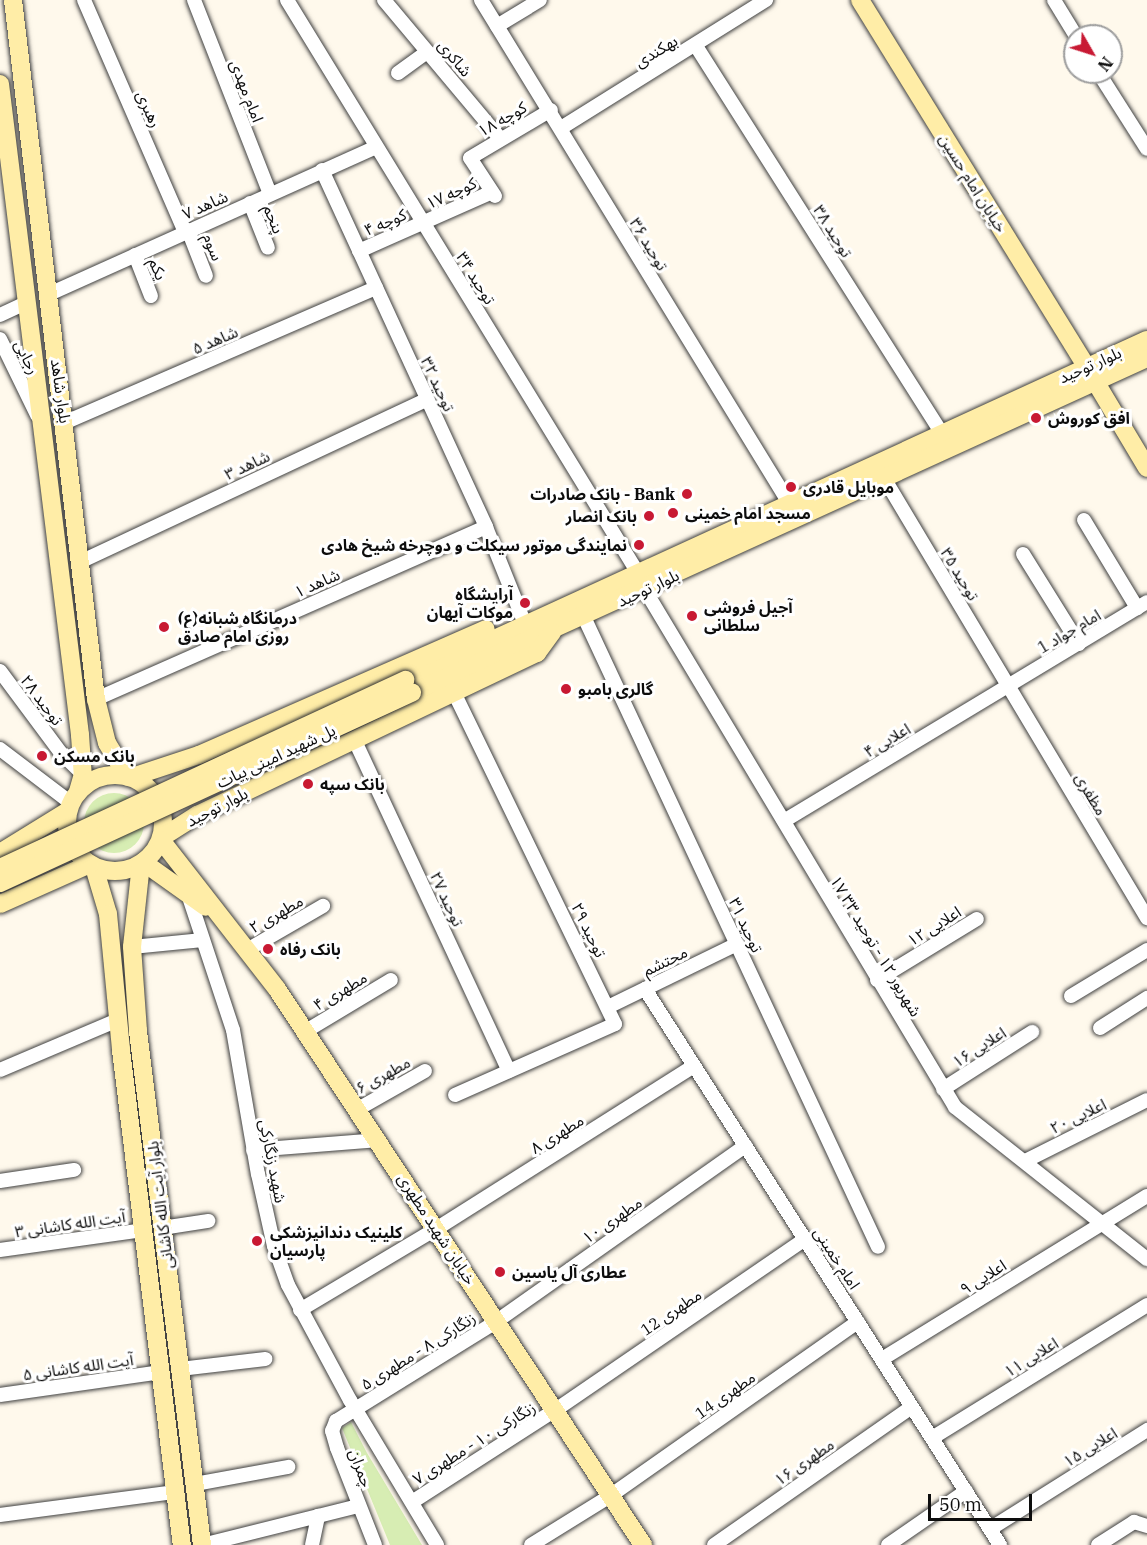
<!DOCTYPE html>
<meta charset="utf-8">
<style>
body{margin:0}
#map{position:relative;width:1147px;height:1545px;overflow:hidden;background:#fff9ec;font-family:"IBM Plex Serif","Noto Sans Arabic",serif}
div>[style]{position:absolute}
.green>*{inset:0;background:#d7edb3}
.round{border-radius:50%}
.roads{filter:drop-shadow(0 0 2px #404040) drop-shadow(0 0 2px #404040)}
.street>*{height:14px;margin:-7px;padding:0 7px;transform-origin:7px;border-radius:7px;background:#fff}
.secondary>*{height:18px;margin:-9px;padding:0 9px;transform-origin:9px;border-radius:9px;background:#ffeda7}
.secondary>.ring{margin:-9px;padding:0;box-sizing:content-box;background:none;border:18px solid #ffeda7;border-radius:50%}
.bridges{filter:drop-shadow(0 0 2px #2f2f2f) drop-shadow(0 0 2px #2f2f2f)}
.secondary-bridge>*{height:18px;margin:-9px;padding:0 9px;transform-origin:9px;border-radius:9px;background:#ffeda7}
.dots>*{width:16px;height:16px;translate:-50% -50%;box-sizing:border-box;border:3px solid #fff;border-radius:50%}
span{translate:-50% -50%;white-space:nowrap;text-align:center;line-height:1.15;-webkit-text-stroke:6px #fff;paint-order:stroke}
.street-label{font-size:16px;color:#0d0d0d}
.poi-label{font-size:16px;color:#0d0d0d;font-weight:700}
.left{translate:0 -50%;text-align:left}
.right{translate:-100% -50%;text-align:right}
.north{position:absolute;left:1063px;top:24px;width:60px;height:60px;box-sizing:border-box;background:#fff;border:2px solid #9e9e9e;border-radius:50%;rotate:129deg;font-size:16px;font-weight:700;line-height:24px;text-align:center;color:#0d0d0d}
.north::after{content:'';display:block;margin:auto;width:21px;height:27px;background:#c81933;clip-path:polygon(50% 0,100% 100%,50% 72%,0 100%)}
.scale{position:absolute;left:928px;top:1494px;width:104px;height:27px;box-sizing:border-box;border:3px solid #0d0d0d;border-top:0;padding-left:8px;font-size:18px;line-height:21px;white-space:nowrap;color:#0d0d0d;-webkit-text-stroke:4px #fff;paint-order:stroke}
</style>
<div id="map">
<div class="green">
<i class="round" style="left:84px;top:793px;width:60px;height:60px"></i>
<i style="clip-path:polygon(351px 1422px,367px 1453px,422px 1545px,390px 1545px,342px 1428px)"></i>
</div>
<div class="roads">
<div class="street">
<i style="left:84px;top:0;width:253px;rotate:66.5deg"></i>
<i style="left:194px;top:0;width:208px;rotate:68.6deg"></i>
<i style="left:287px;top:0;width:672px;rotate:58.51deg"></i>
<i style="left:384px;top:0;width:180px;rotate:50deg"></i>
<i style="left:481px;top:0;width:590px;rotate:58.52deg"></i>
<i style="left:1054px;top:0;width:42px;rotate:58.6deg"></i>
<i style="left:497px;top:26px;width:50px;rotate:-31.2deg"></i>
<i style="left:696px;top:46px;width:459px;rotate:57.6deg"></i>
<i style="left:1098px;top:72px;width:91px;rotate:57.5deg"></i>
<i style="left:398px;top:73px;width:36px;rotate:-36deg"></i>
<i style="left:561px;top:128px;width:242px;rotate:-32deg"></i>
<i style="left:322px;top:170px;width:393px;rotate:65.3deg"></i>
<i style="left:486px;top:527px;width:105px;rotate:68.1deg"></i>
<i style="left:495px;top:196px;width:45px;rotate:-123.3deg"></i>
<i style="left:470px;top:158px;width:94px;rotate:-30.7deg"></i>
<i style="left:250px;top:203px;width:48px;rotate:68.2deg"></i>
<i style="left:188px;top:230px;width:49px;rotate:68.6deg"></i>
<i style="left:359px;top:251px;width:145px;rotate:-23.9deg"></i>
<i style="left:135px;top:255px;width:44px;rotate:68.7deg"></i>
<i style="left:47px;top:295px;width:361px;rotate:-24.2deg"></i>
<i style="left:0;top:315px;width:29px;rotate:-25deg"></i>
<i style="left:0;top:339px;width:85px;rotate:64deg"></i>
<i style="left:66px;top:422px;width:338px;rotate:-23.4deg"></i>
<i style="left:884px;top:478px;width:513px;rotate:59.13deg"></i>
<i style="left:1084px;top:520px;width:103px;rotate:58.9deg"></i>
<i style="left:1023px;top:554px;width:106px;rotate:58.1deg"></i>
<i style="left:82px;top:561px;width:380px;rotate:-25.1deg"></i>
<i style="left:645px;top:590px;width:603px;rotate:59.05deg"></i>
<i style="left:955px;top:1107px;width:245px;rotate:38.4deg"></i>
<i style="left:584px;top:617px;width:695px;rotate:64.98deg"></i>
<i style="left:0;top:671px;width:102px;rotate:53.4deg"></i>
<i style="left:61px;top:753px;width:30px;rotate:44deg"></i>
<i style="left:96px;top:699px;width:426px;rotate:-23.8deg"></i>
<i style="left:355px;top:741px;width:364px;rotate:65deg"></i>
<i style="left:0;top:749px;width:89px;rotate:37.3deg"></i>
<i style="left:784px;top:821px;width:424px;rotate:-31.1deg"></i>
<i style="left:188px;top:894px;width:143px;rotate:71.7deg"></i>
<i style="left:233px;top:1030px;width:146px;rotate:80.2deg"></i>
<i style="left:258px;top:1174px;width:74px;rotate:77.5deg"></i>
<i style="left:274px;top:1246px;width:41px;rotate:70.3deg"></i>
<i style="left:288px;top:1285px;width:131px;rotate:61.7deg"></i>
<i style="left:350px;top:1400px;width:169px;rotate:59deg"></i>
<i style="left:132px;top:947px;width:71px;rotate:-5.6deg"></i>
<i style="left:247px;top:950px;width:88px;rotate:-30.1deg"></i>
<i style="left:877px;top:980px;width:117px;rotate:-31.4deg"></i>
<i style="left:645px;top:989px;width:660px;rotate:57.44deg"></i>
<i style="left:1071px;top:996px;width:89px;rotate:-31.2deg"></i>
<i style="left:608px;top:1007px;width:144px;rotate:-26deg"></i>
<i style="left:1100px;top:1028px;width:56px;rotate:-32.6deg"></i>
<i style="left:306px;top:1031px;width:99px;rotate:-31deg"></i>
<i style="left:0;top:1070px;width:128px;rotate:-23deg"></i>
<i style="left:943px;top:1089px;width:106px;rotate:-32.6deg"></i>
<i style="left:455px;top:1095px;width:175px;rotate:-23.9deg"></i>
<i style="left:615px;top:1024px;width:367px;rotate:-115.9deg"></i>
<i style="left:358px;top:1109px;width:77px;rotate:-29.6deg"></i>
<i style="left:253px;top:1150px;width:126px;rotate:-4.5deg"></i>
<i style="left:1025px;top:1161px;width:136px;rotate:-26.6deg"></i>
<i style="left:0;top:1181px;width:75px;rotate:-8.5deg"></i>
<i style="left:162px;top:1228px;width:47px;rotate:-8.7deg"></i>
<i style="left:0;top:1250px;width:146px;rotate:-7.9deg"></i>
<i style="left:300px;top:1310px;width:158px;rotate:-30.8deg"></i>
<i style="left:436px;top:1229px;width:305px;rotate:-32.3deg"></i>
<i style="left:882px;top:1359px;width:311px;rotate:-31.6deg"></i>
<i style="left:180px;top:1369px;width:86px;rotate:-6.7deg"></i>
<i style="left:0;top:1395px;width:163px;rotate:-8.1deg"></i>
<i style="left:932px;top:1438px;width:253px;rotate:-31.7deg"></i>
<i style="left:195px;top:1484px;width:95px;rotate:-10.4deg"></i>
<i style="left:412px;top:1502px;width:169px;rotate:-32.7deg"></i>
<i style="left:554px;top:1411px;width:304px;rotate:-34.4deg"></i>
<i style="left:0;top:1515px;width:177px;rotate:-7.5deg"></i>
<i style="left:990px;top:1529px;width:186px;rotate:-32.2deg"></i>
<i style="left:202px;top:1545px;width:161px;rotate:-14deg"></i>
<i style="left:312px;top:1545px;width:30px;rotate:-78deg"></i>
<i style="left:375px;top:1545px;width:104px;rotate:-111.4deg"></i>
<i style="left:337px;top:1448px;width:18px;rotate:-106deg"></i>
<i style="left:332px;top:1431px;width:11px;rotate:-68deg"></i>
<i style="left:336px;top:1421px;width:190px;rotate:-31.8deg"></i>
<i style="left:497px;top:1321px;width:304px;rotate:-35.2deg"></i>
<i style="left:531px;top:1545px;width:93px;rotate:-31.8deg"></i>
<i style="left:610px;top:1496px;width:303px;rotate:-35.1deg"></i>
<i style="left:714px;top:1545px;width:241px;rotate:-34.9deg"></i>
<i style="left:888px;top:1545px;width:95px;rotate:-34.7deg"></i>
<i style="left:1098px;top:1545px;width:43px;rotate:-32.6deg"></i>
<i style="left:1134px;top:1522px;width:14px;rotate:17deg"></i>
</div>
<div class="secondary">
<i style="left:13px;top:0;width:704px;rotate:83.23deg"></i>
<i style="left:96px;top:699px;width:45px;rotate:76deg"></i>
<i style="left:107px;top:743px;width:39px;rotate:59deg"></i>
<i style="left:860px;top:0;width:430px;rotate:58.3deg"></i>
<i style="left:0;top:84px;width:656px;rotate:82.99deg"></i>
<i style="left:80px;top:735px;width:39px;rotate:86deg"></i>
<i style="left:83px;top:774px;width:19px;rotate:106deg"></i>
<i style="left:1095px;top:381px;width:101px;rotate:59.1deg"></i>
<i style="left:405px;top:680px;width:816px;rotate:-24.62deg"></i>
<i style="left:412px;top:693px;width:808px;rotate:-24.5deg"></i>
<i class="ring" style="left:67px;top:775px;width:78px;height:78px"></i>
<i style="left:132px;top:777px;width:71px;rotate:-18.2deg"></i>
<i style="left:199px;top:755px;width:313px;rotate:-23.7deg"></i>
<i style="left:161px;top:838px;width:43px;rotate:-32.6deg"></i>
<i style="left:197px;top:815px;width:377px;rotate:-25.5deg"></i>
<i style="left:537px;top:653px;width:26px;rotate:-54deg"></i>
<i style="left:161px;top:840px;width:189px;rotate:52.1deg"></i>
<i style="left:277px;top:989px;width:666px;rotate:56.64deg"></i>
<i style="left:0;top:853px;width:80px;rotate:-31.7deg"></i>
<i style="left:143px;top:862px;width:77px;rotate:35.5deg"></i>
<i style="left:141px;top:864px;width:83px;rotate:96.2deg"></i>
<i style="left:132px;top:947px;width:84px;rotate:85.9deg"></i>
<i style="left:138px;top:1031px;width:518px;rotate:82.9deg"></i>
<i style="left:94px;top:867px;width:49px;rotate:73.4deg"></i>
<i style="left:108px;top:914px;width:137px;rotate:84.5deg"></i>
<i style="left:121px;top:1050px;width:499px;rotate:83deg"></i>
<i style="left:0;top:904px;width:98px;rotate:-24deg"></i>
</div>
</div>
<div class="bridges">
<div class="secondary-bridge">
<i style="left:0;top:868px;width:447px;rotate:-24.9deg"></i>
<i style="left:0;top:883px;width:454px;rotate:-24.8deg"></i>
</div>
</div>
<div class="dots">
<i style="left:1036px;top:418px;background:#c81933"></i>
<i style="left:791px;top:487px;background:#c81933"></i>
<i style="left:687px;top:494px;background:#c81933"></i>
<i style="left:673px;top:513px;background:#c81933"></i>
<i style="left:649px;top:516px;background:#c81933"></i>
<i style="left:639px;top:545px;background:#c81933"></i>
<i style="left:525px;top:603px;background:#c81933"></i>
<i style="left:692px;top:616px;background:#c81933"></i>
<i style="left:164px;top:627px;background:#c81933"></i>
<i style="left:566px;top:689px;background:#c81933"></i>
<i style="left:42px;top:756px;background:#c81933"></i>
<i style="left:308px;top:784px;background:#c81933"></i>
<i style="left:268px;top:949px;background:#c81933"></i>
<i style="left:257px;top:1241px;background:#c81933"></i>
<i style="left:500px;top:1272px;background:#c81933"></i>
</div>
<div class="street-label">
<span style="left:656px;top:51px;rotate:-31deg">بهکندی</span>
<span style="left:455px;top:58px;rotate:50deg">شاکری</span>
<span style="left:247px;top:91px;rotate:69deg">امام مهدی</span>
<span style="left:149px;top:109px;rotate:66deg">رهبری</span>
<span style="left:502px;top:119px;rotate:-30deg">کوچه ۱۸</span>
<span style="left:973px;top:183px;rotate:58deg">خیابان امام حسین</span>
<span style="left:451px;top:193px;rotate:-25deg">کوچه ۱۷</span>
<span style="left:205px;top:205px;rotate:-24deg">شاهد ۷</span>
<span style="left:274px;top:219px;rotate:68deg">پنجم</span>
<span style="left:385px;top:222px;rotate:-23deg">کوچه ۴</span>
<span style="left:833px;top:231px;rotate:58deg">توحید ۳۸</span>
<span style="left:649px;top:244px;rotate:59deg">توحید ۳۶</span>
<span style="left:213px;top:247px;rotate:68deg">سوم</span>
<span style="left:158px;top:269px;rotate:68deg">یکم</span>
<span style="left:476px;top:278px;rotate:58deg">توحید ۳۴</span>
<span style="left:215px;top:340px;rotate:-23deg">شاهد ۵</span>
<span style="left:27px;top:357px;rotate:64deg">رجایی</span>
<span style="left:1090px;top:365px;rotate:-24deg">بلوار توحید</span>
<span style="left:438px;top:384px;rotate:65deg">توحید ۳۲</span>
<span style="left:61px;top:391px;rotate:82deg">بلوار شاهد</span>
<span style="left:247px;top:465px;rotate:-25deg">شاهد ۳</span>
<span style="left:960px;top:574px;rotate:59deg">توحید ۳۵</span>
<span style="left:317px;top:583px;rotate:-24deg">شاهد ۱</span>
<span style="left:648px;top:588px;rotate:-25deg">بلوار توحید</span>
<span style="left:1069px;top:631px;rotate:-31deg">امام جواد 1</span>
<span style="left:42px;top:700px;rotate:53deg">توحید ۲۸</span>
<span style="left:887px;top:740px;rotate:-31deg">اعلایی ۴</span>
<span style="left:276px;top:756px;rotate:-25deg">پل شهید امینی بیات</span>
<span style="left:1091px;top:794px;rotate:59deg">مظفری</span>
<span style="left:217px;top:807px;rotate:-27deg">بلوار توحید</span>
<span style="left:447px;top:899px;rotate:65deg">توحید ۲۷</span>
<span style="left:276px;top:914px;rotate:-30deg">مطهری ۲</span>
<span style="left:746px;top:925px;rotate:65deg">توحید ۳۱</span>
<span style="left:934px;top:926px;rotate:-32deg">اعلایی ۱۲</span>
<span style="left:589px;top:930px;rotate:64deg">توحید ۲۹</span>
<span style="left:876px;top:946px;rotate:59deg">۱۷ شهریور ۱۲ - توحید ۳۳</span>
<span style="left:665px;top:961px;rotate:-26deg">محتشم</span>
<span style="left:340px;top:991px;rotate:-31deg">مطهری ۴</span>
<span style="left:979px;top:1047px;rotate:-33deg">اعلایی ۱۶</span>
<span style="left:383px;top:1075px;rotate:-29deg">مطهری ۶</span>
<span style="left:1078px;top:1116px;rotate:-26deg">اعلایی ۲۰</span>
<span style="left:557px;top:1134px;rotate:-32deg">مطهری ۸</span>
<span style="left:273px;top:1161px;rotate:79deg">شهید زنگارکی</span>
<span style="left:160px;top:1205px;rotate:-97deg">بلوار آیت الله کاشانی</span>
<span style="left:612px;top:1220px;rotate:-35deg">مطهری ۱۰</span>
<span style="left:70px;top:1224px;rotate:-8deg">آیت الله کاشانی ۳</span>
<span style="left:437px;top:1229px;rotate:57deg">خیابان شهید مطهری</span>
<span style="left:837px;top:1258px;rotate:57deg">امام خمینی</span>
<span style="left:983px;top:1277px;rotate:-32deg">اعلایی ۹</span>
<span style="left:671px;top:1312px;rotate:-34deg">مطهری 12</span>
<span style="left:418px;top:1351px;rotate:-32deg">زنگارکی ۸ - مطهری ۵</span>
<span style="left:1031px;top:1357px;rotate:-32deg">اعلایی ۱۱</span>
<span style="left:78px;top:1367px;rotate:-8deg">آیت الله کاشانی ۵</span>
<span style="left:725px;top:1395px;rotate:-35deg">مطهری 14</span>
<span style="left:474px;top:1443px;rotate:-32deg">زنگارکی ۱۰ - مطهری ۷</span>
<span style="left:1090px;top:1447px;rotate:-32deg">اعلایی ۱۵</span>
<span style="left:804px;top:1462px;rotate:-35deg">مطهری ۱۶</span>
<span style="left:361px;top:1468px;rotate:70deg">چمران</span>
</div>
<div class="poi-label">
<span class="left" style="left:1048px;top:418px">افق کوروش</span>
<span class="left" style="left:803px;top:487px">موبایل قادری</span>
<span class="right" style="left:675px;top:494px">بانک صادرات - Bank</span>
<span class="left" style="left:685px;top:513px">مسجد امام خمینی</span>
<span class="right" style="left:637px;top:516px">بانک انصار</span>
<span class="right" style="left:627px;top:545px">نمایندگی موتور سیکلت و دوچرخه شیخ هادی</span>
<span class="right" style="left:513px;top:603px">آرایشگاه<br>موکات آیهان</span>
<span class="left" style="left:704px;top:616px">آجیل فروشی<br>سلطانی</span>
<span class="left" style="left:178px;top:627px">(ع)درمانگاه شبانه<br>روزی امام صادق</span>
<span class="left" style="left:578px;top:689px">گالری بامبو</span>
<span class="left" style="left:54px;top:756px">بانک مسکن</span>
<span class="left" style="left:320px;top:784px">بانک سپه</span>
<span class="left" style="left:280px;top:949px">بانک رفاه</span>
<span class="left" style="left:270px;top:1241px">کلینیک دندانپزشکی<br>پارسیان</span>
<span class="left" style="left:512px;top:1272px">عطاری آل یاسین</span>
</div>
<div class="north">N</div>
<div class="scale">50 m</div>
</div>
